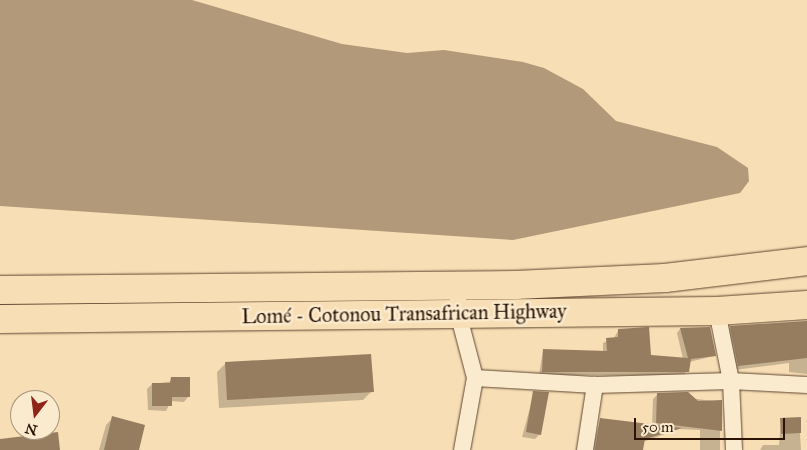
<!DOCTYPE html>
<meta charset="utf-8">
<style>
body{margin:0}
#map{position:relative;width:807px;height:450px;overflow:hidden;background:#f8deb4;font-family:"IM FELL Great Primer",serif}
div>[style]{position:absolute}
.water>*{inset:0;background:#b29979}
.shadow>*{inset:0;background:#0003}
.building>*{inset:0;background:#967d60}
.roads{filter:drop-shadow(0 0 1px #5e4632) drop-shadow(0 0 1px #5e4632)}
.street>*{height:16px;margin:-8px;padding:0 8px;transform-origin:8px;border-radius:8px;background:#faeace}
.highway>*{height:28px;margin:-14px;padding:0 14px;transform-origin:14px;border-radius:14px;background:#f8deb4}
span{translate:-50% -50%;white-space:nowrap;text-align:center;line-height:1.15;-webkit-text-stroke:5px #faeace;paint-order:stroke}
.street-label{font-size:20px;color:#2b1406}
.north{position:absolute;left:10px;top:390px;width:50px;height:50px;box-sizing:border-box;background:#faeace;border:1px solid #a7947e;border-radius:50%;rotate:195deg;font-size:14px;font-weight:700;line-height:20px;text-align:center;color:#2b1406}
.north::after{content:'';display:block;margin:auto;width:18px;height:22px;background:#8f2418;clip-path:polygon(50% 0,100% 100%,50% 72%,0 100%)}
.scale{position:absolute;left:634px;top:418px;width:151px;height:22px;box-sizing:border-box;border:2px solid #2b1406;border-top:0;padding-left:6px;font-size:15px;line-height:18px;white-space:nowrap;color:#2b1406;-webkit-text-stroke:4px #faeace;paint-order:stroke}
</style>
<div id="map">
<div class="water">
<i style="clip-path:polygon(0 0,192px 0,342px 44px,407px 53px,444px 50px,523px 62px,544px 68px,583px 89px,616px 121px,717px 147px,748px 168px,749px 181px,740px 193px,513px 240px,0 206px)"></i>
</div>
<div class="shadow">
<i style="clip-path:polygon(807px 322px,807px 374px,789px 372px,789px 363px,734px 370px,727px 331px,731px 327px)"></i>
<i style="clip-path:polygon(680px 329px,714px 356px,689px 362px,684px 376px,539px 375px,543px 350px,603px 352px,603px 343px,614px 338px,618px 331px,650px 356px,683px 359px,677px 333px)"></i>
<i style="clip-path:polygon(226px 363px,372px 391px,363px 400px,219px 408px,217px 372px)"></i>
<i style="clip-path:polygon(189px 379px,188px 397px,184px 402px,171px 401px,166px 411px,148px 410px,147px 389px,152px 384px)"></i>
<i style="clip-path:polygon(534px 393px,540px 434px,535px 439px,522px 437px)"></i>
<i style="clip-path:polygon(658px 394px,720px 402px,720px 450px,700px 450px,700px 430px,679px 429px,643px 442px,642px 450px,592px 450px,600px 420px,652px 426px,653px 399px)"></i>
<i style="clip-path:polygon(113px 418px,137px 450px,99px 450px,106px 425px)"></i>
<i style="clip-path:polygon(781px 419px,799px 419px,801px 450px,760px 450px,763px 445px,779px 445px)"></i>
</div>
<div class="building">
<i style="clip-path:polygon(807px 321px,807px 358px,738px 366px,730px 326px)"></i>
<i style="clip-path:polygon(649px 327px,651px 355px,688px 358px,680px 328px,710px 327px,716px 356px,691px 359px,689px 372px,542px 372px,543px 349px,607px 351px,606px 338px,618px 337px,618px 329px)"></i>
<i style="clip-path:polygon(371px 354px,374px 392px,227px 400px,225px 362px)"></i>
<i style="clip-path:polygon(171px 377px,190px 377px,190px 397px,172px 397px,172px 406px,152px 406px,152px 383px,170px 383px)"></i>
<i style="clip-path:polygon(533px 391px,549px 392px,541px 435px,526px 432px)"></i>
<i style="clip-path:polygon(688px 392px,698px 401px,722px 400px,722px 431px,656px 423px,657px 393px)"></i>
<i style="clip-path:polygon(112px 416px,145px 425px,139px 450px,104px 450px)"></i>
<i style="clip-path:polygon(801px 417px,801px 433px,781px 434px,780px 418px)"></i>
<i style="clip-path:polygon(600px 418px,682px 428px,645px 439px,643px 450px,595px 450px)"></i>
<i style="clip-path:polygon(58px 432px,60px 450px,0 450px,0 439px)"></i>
</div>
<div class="roads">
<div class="street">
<i style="left:458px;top:285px;width:28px;rotate:90deg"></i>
<i style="left:458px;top:313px;width:67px;rotate:75.3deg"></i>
<i style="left:475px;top:378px;width:73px;rotate:100.2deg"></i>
<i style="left:717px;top:311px;width:71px;rotate:78.7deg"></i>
<i style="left:731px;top:381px;width:69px;rotate:87.5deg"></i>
<i style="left:475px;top:378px;width:120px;rotate:3.3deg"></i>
<i style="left:595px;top:385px;width:136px;rotate:-1.7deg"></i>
<i style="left:731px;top:381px;width:76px;rotate:3deg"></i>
<i style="left:585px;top:450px;width:66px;rotate:-81.3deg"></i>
</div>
<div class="highway">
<i style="left:0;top:290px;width:516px;rotate:-0.56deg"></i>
<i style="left:516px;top:285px;width:149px;rotate:-2.7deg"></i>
<i style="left:665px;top:278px;width:143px;rotate:-6.8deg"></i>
<i style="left:0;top:319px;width:717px;rotate:-0.64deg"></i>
<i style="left:717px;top:311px;width:90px;rotate:-3.8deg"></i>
</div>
</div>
<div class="street-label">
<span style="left:404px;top:314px;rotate:-1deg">Lomé - Cotonou Transafrican Highway</span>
</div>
<div class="north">N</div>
<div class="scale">50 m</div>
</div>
